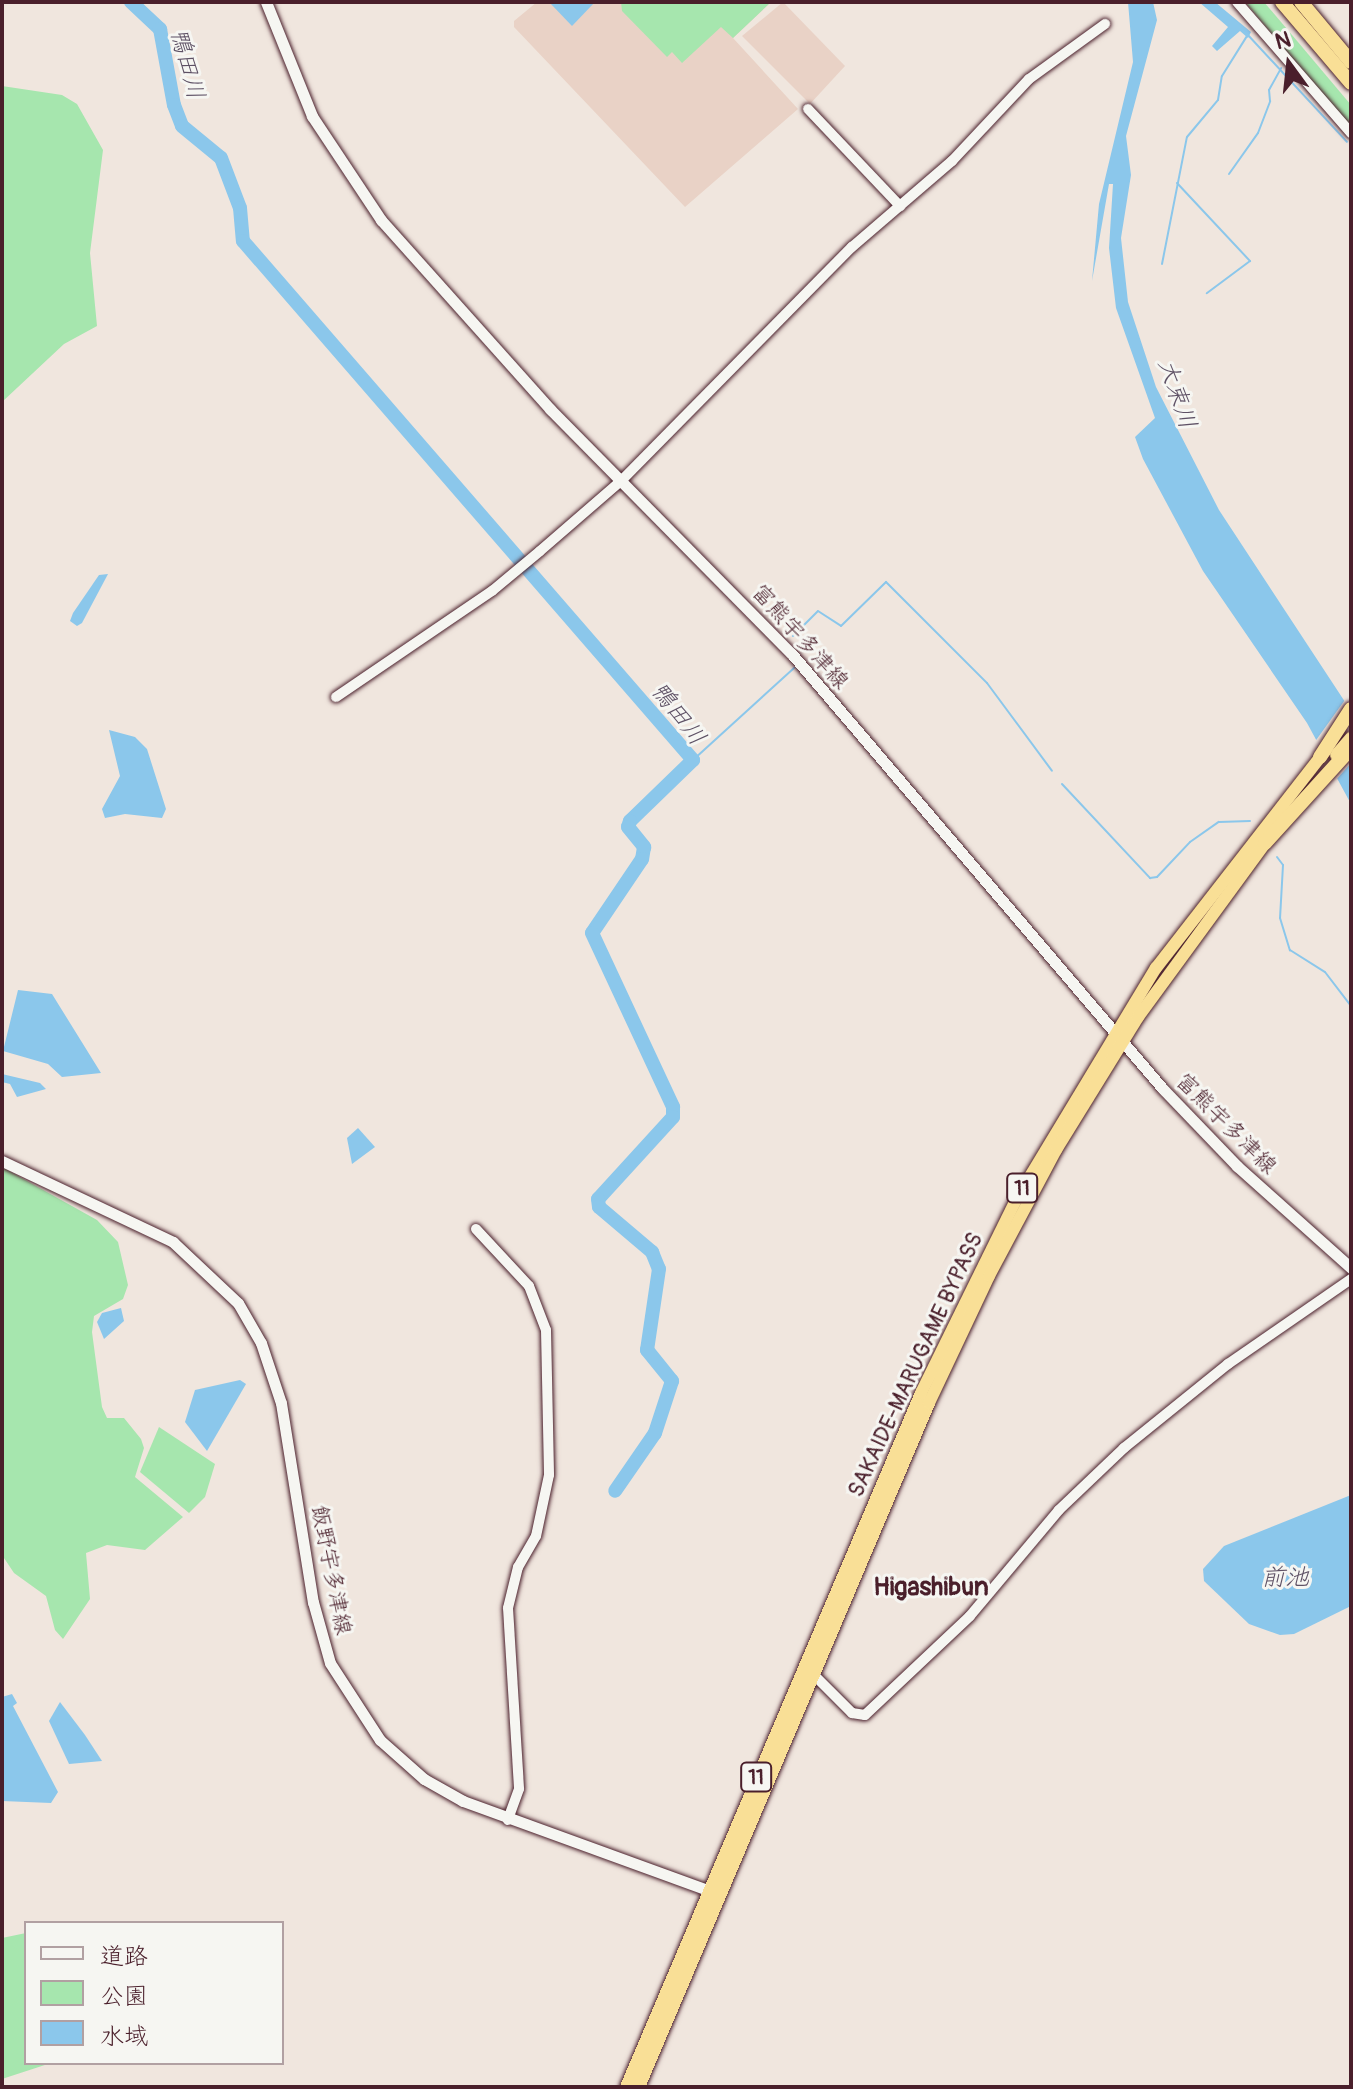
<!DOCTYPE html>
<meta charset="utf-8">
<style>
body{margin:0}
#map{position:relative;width:1353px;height:2089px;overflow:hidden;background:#f0e6de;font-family:Pangolin,"Klee One",sans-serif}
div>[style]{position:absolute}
.built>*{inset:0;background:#e9d2c6}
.green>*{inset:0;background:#a6e6ae}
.water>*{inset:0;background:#8bc7eb}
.pier>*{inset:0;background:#f0e6de}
.stream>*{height:2px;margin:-1px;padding:0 1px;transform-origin:1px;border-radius:1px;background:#8bc7eb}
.river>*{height:14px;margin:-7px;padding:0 7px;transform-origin:7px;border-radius:7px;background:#8bc7eb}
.roads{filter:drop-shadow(0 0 2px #4a1f2b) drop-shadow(0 0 2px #4a1f2b)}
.tertiary>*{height:10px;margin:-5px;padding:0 5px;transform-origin:5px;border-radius:5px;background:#f6f6f2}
.secondary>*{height:11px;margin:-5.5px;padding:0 5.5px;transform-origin:5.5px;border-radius:5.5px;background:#f6f6f2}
.trunk>*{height:12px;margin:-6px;padding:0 6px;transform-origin:6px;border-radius:6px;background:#f9df96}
.motorway>*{height:14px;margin:-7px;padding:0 7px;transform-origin:7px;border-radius:7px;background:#f9df96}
span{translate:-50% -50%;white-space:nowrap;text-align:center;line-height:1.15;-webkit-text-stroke:6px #f6f6f2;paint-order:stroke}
.shield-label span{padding:2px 6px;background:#f6f6f2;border:2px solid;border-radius:6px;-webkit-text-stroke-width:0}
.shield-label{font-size:20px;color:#4a1f2b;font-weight:700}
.street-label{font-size:22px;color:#4a1f2b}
.water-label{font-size:24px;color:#5e5165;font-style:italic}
.quarter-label{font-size:26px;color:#4a1f2b;font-weight:700}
.frame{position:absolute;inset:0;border:4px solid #4a1f2b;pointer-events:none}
.legend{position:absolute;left:24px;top:1921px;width:260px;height:144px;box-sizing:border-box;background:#f6f6f2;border:2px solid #b1a0a2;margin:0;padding:10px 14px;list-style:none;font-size:24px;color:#4a1f2b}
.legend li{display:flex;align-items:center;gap:16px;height:40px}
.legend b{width:40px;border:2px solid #b1a0a2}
.north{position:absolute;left:1249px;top:24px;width:80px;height:80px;-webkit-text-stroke:6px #f6f6f2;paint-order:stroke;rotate:345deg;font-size:22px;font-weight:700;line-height:32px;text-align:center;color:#4a1f2b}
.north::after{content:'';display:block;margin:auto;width:28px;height:36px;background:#4a1f2b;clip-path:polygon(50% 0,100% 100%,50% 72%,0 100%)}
</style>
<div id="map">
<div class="built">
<i style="clip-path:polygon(537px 2px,771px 2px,733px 38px,798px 109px,685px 207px,514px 27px,514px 21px)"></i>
<i style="clip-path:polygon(783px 2px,845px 66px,810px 104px,742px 36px)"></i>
</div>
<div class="green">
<i style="clip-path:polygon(621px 2px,771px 2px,733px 38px,721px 27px,682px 63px,672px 52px,667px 57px,622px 11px)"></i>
<i style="clip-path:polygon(1245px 2px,1264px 2px,1287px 29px,1351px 105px,1351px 128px)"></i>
<i style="clip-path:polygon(2px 86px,62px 95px,77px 104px,103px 150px,90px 253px,97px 326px,64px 344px,2px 402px)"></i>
<i style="clip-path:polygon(2px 1167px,97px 1220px,118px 1242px,128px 1285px,123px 1299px,94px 1316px,92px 1332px,102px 1407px,107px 1418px,124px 1418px,141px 1439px,144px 1448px,135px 1477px,183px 1517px,145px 1550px,107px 1545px,86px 1553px,90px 1599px,63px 1639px,55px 1630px,46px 1596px,14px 1573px,2px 1555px)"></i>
<i style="clip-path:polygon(159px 1427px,215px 1464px,205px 1497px,189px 1513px,140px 1472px)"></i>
<i style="clip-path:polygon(26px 1933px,26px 2063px,51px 2063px,2px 2079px,2px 1938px)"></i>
</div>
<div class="water">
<i style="clip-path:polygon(549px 2px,595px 2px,572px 26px)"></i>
<i style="clip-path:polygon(1128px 2px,1153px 2px,1157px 20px,1126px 136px,1131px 175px,1121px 238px,1128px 302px,1156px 387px,1219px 510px,1351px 711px,1351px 804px,1307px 723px,1203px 571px,1143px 459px,1135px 437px,1155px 418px,1116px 308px,1109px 248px,1113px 184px,1109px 184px,1092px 281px,1099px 204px,1133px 62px)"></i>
<i style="clip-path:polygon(1199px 2px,1215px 2px,1251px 32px,1248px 38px,1240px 31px,1217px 51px,1212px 46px,1228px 27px)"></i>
<i style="clip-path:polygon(108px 574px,82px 623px,77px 626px,70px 621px,73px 613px,99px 575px)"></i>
<i style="clip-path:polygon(109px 730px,135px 737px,147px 749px,166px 809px,162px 818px,125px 814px,105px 818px,102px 809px,120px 776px)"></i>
<i style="clip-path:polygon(18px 990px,52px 994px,101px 1073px,62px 1077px,48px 1064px,3px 1051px)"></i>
<i style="clip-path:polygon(2px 1074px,40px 1083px,46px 1089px,17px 1097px,10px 1084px,2px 1082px)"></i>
<i style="clip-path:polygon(358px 1128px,375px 1147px,352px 1164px,347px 1138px)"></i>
<i style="clip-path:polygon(121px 1308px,124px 1321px,104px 1339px,97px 1322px,102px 1313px)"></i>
<i style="clip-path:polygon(240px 1380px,246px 1384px,207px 1451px,185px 1422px,195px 1390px)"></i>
<i style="clip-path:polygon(1351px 1495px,1351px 1606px,1294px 1634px,1280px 1635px,1249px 1624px,1204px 1581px,1203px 1569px,1224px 1546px)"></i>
<i style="clip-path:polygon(12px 1694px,17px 1703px,13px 1706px,58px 1792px,51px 1803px,2px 1801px,2px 1697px)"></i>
<i style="clip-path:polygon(60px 1702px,85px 1735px,102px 1761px,69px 1764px,49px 1721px)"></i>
</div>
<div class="pier">
<i style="clip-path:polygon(1347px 697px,1351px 763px,1335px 781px,1314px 743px)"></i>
</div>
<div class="stream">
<i style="left:1247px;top:34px;width:147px;rotate:47.2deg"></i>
<i style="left:1229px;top:174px;width:50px;rotate:-54.7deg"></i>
<i style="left:1258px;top:133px;width:34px;rotate:-69deg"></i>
<i style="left:1270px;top:101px;width:11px;rotate:-95deg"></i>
<i style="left:1269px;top:90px;width:25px;rotate:-61deg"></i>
<i style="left:1177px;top:183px;width:107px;rotate:46.9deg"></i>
<i style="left:1250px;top:261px;width:54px;rotate:143.3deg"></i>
<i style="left:1162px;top:264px;width:129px;rotate:-78.9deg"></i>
<i style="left:1187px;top:137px;width:48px;rotate:-50deg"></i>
<i style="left:1218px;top:100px;width:24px;rotate:-81deg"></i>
<i style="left:1222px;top:76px;width:47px;rotate:-58deg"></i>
<i style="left:793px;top:636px;width:35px;rotate:-45deg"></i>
<i style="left:818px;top:611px;width:27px;rotate:33deg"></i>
<i style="left:841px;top:626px;width:63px;rotate:-44.4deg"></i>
<i style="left:886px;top:582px;width:143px;rotate:45deg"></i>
<i style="left:987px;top:683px;width:109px;rotate:53.5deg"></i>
<i style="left:693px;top:760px;width:137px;rotate:-42.3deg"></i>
<i style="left:1062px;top:784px;width:129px;rotate:46.9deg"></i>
<i style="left:1150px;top:878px;width:7px;rotate:-8deg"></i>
<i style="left:1157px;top:877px;width:48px;rotate:-46.7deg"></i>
<i style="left:1190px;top:842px;width:35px;rotate:-35deg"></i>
<i style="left:1219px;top:822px;width:31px;rotate:-2deg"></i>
<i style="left:1277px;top:857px;width:10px;rotate:53deg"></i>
<i style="left:1283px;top:865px;width:53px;rotate:93.2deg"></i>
<i style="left:1280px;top:918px;width:34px;rotate:73deg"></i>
<i style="left:1290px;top:950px;width:41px;rotate:32.2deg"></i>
<i style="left:1325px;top:972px;width:43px;rotate:52.6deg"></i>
</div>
<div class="river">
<i style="left:131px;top:2px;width:40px;rotate:43deg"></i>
<i style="left:160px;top:29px;width:77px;rotate:79.6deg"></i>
<i style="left:174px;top:105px;width:22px;rotate:69deg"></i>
<i style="left:182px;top:126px;width:50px;rotate:39.4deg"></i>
<i style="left:221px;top:158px;width:53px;rotate:69.2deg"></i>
<i style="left:240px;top:208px;width:33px;rotate:85deg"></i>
<i style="left:243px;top:241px;width:687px;rotate:49.07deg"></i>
<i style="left:693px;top:760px;width:88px;rotate:135.9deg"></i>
<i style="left:630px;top:821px;width:6px;rotate:108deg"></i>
<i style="left:628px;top:827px;width:26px;rotate:51deg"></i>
<i style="left:644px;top:847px;width:12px;rotate:99deg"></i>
<i style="left:642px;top:859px;width:89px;rotate:124deg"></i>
<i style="left:592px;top:933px;width:192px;rotate:65deg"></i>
<i style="left:673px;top:1107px;width:10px;rotate:90deg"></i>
<i style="left:673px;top:1117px;width:111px;rotate:132.4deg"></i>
<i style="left:598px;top:1199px;width:8px;rotate:83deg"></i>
<i style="left:599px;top:1207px;width:70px;rotate:40.3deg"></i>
<i style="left:652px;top:1252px;width:18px;rotate:68deg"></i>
<i style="left:659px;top:1269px;width:82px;rotate:98.4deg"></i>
<i style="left:647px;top:1350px;width:40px;rotate:51deg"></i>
<i style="left:672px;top:1381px;width:55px;rotate:108.1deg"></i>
<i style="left:655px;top:1433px;width:70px;rotate:124.6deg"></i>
</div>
<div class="roads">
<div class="tertiary">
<i style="left:1237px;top:2px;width:174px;rotate:49deg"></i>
<i style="left:808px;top:109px;width:134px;rotate:46.5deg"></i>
<i style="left:336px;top:697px;width:189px;rotate:-34.2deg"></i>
<i style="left:492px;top:591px;width:62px;rotate:-39.8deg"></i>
<i style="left:540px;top:551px;width:110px;rotate:-40.9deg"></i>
<i style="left:623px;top:479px;width:326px;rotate:-45.4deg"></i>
<i style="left:852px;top:247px;width:132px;rotate:-40.7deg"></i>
<i style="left:952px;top:161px;width:112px;rotate:-46.8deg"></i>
<i style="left:1029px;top:79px;width:94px;rotate:-35.9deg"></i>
<i style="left:476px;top:1229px;width:78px;rotate:47.1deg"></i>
<i style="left:529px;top:1286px;width:47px;rotate:68.9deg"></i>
<i style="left:546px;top:1330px;width:145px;rotate:88.8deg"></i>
<i style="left:549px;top:1475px;width:62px;rotate:102deg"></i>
<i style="left:536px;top:1536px;width:36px;rotate:120deg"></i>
<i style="left:518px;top:1567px;width:42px;rotate:103.7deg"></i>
<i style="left:508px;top:1608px;width:181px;rotate:86.5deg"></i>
<i style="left:519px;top:1789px;width:33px;rotate:110deg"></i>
<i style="left:809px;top:1670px;width:61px;rotate:45deg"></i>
<i style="left:852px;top:1713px;width:13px;rotate:9deg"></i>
<i style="left:865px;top:1715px;width:144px;rotate:-43.3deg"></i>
<i style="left:970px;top:1616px;width:138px;rotate:-50deg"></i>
<i style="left:1059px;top:1510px;width:90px;rotate:-43.6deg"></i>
<i style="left:1124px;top:1448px;width:134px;rotate:-38.9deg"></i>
<i style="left:1228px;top:1364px;width:150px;rotate:-34.6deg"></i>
</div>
<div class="secondary">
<i style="left:266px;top:2px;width:123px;rotate:68deg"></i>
<i style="left:312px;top:116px;width:125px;rotate:56.4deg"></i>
<i style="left:381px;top:220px;width:254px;rotate:48.2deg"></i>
<i style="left:550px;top:409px;width:343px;rotate:45.4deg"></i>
<i style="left:791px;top:653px;width:573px;rotate:49.53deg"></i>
<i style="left:1163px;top:1089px;width:107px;rotate:46.1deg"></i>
<i style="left:1237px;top:1166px;width:153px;rotate:41.8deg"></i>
<i style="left:2px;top:1161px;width:189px;rotate:25.3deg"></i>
<i style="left:173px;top:1242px;width:89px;rotate:43.2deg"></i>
<i style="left:238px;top:1303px;width:46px;rotate:60.1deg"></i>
<i style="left:261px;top:1343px;width:63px;rotate:71.6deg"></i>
<i style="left:281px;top:1403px;width:202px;rotate:80.9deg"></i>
<i style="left:313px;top:1602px;width:63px;rotate:74.4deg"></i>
<i style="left:330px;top:1663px;width:92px;rotate:57deg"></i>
<i style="left:380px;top:1740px;width:59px;rotate:41.6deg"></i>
<i style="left:424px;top:1779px;width:45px;rotate:29.4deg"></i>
<i style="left:463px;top:1801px;width:269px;rotate:20deg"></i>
</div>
<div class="trunk">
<i style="left:1336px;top:755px;width:23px;rotate:-49deg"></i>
<i style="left:626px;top:2087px;width:754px;rotate:-66.97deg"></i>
<i style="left:921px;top:1393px;width:217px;rotate:-63.8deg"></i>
<i style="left:1017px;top:1198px;width:269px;rotate:-58.9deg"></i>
<i style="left:1156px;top:968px;width:276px;rotate:-52.1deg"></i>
<i style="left:639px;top:2087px;width:743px;rotate:-67.02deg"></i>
<i style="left:929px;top:1403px;width:140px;rotate:-64.7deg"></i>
<i style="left:989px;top:1276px;width:143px;rotate:-62deg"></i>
<i style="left:1056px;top:1150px;width:156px;rotate:-58.3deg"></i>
<i style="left:1138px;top:1017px;width:222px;rotate:-53.8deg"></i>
</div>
<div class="motorway">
<i style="left:1282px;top:2px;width:106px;rotate:49.6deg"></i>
<i style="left:1301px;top:2px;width:78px;rotate:50.2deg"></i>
<i style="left:1320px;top:757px;width:57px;rotate:-57.1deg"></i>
<i style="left:1265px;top:843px;width:128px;rotate:-47.8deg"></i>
</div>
</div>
<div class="shield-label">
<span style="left:1022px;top:1188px">11</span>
<span style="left:756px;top:1777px">11</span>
</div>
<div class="street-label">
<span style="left:800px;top:637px;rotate:48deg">富熊宇多津線</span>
<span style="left:1226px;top:1124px;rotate:45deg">富熊宇多津線</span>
<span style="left:916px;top:1365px;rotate:-65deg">SAKAIDE-MARUGAME BYPASS</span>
<span style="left:331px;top:1570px;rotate:79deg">飯野宇多津線</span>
</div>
<div class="water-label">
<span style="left:187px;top:64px;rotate:75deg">鴨田川</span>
<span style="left:1177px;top:394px;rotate:71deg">大束川</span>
<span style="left:678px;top:714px;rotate:52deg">鴨田川</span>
<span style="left:1285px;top:1578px">前池</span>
</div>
<div class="quarter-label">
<span style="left:931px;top:1588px">Higashibun</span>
</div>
<div class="frame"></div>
<ul class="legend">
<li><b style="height:10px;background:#f6f6f2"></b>道路</li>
<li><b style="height:22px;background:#a6e6ae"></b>公園</li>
<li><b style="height:22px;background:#8bc7eb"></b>水域</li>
</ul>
<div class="north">N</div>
</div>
